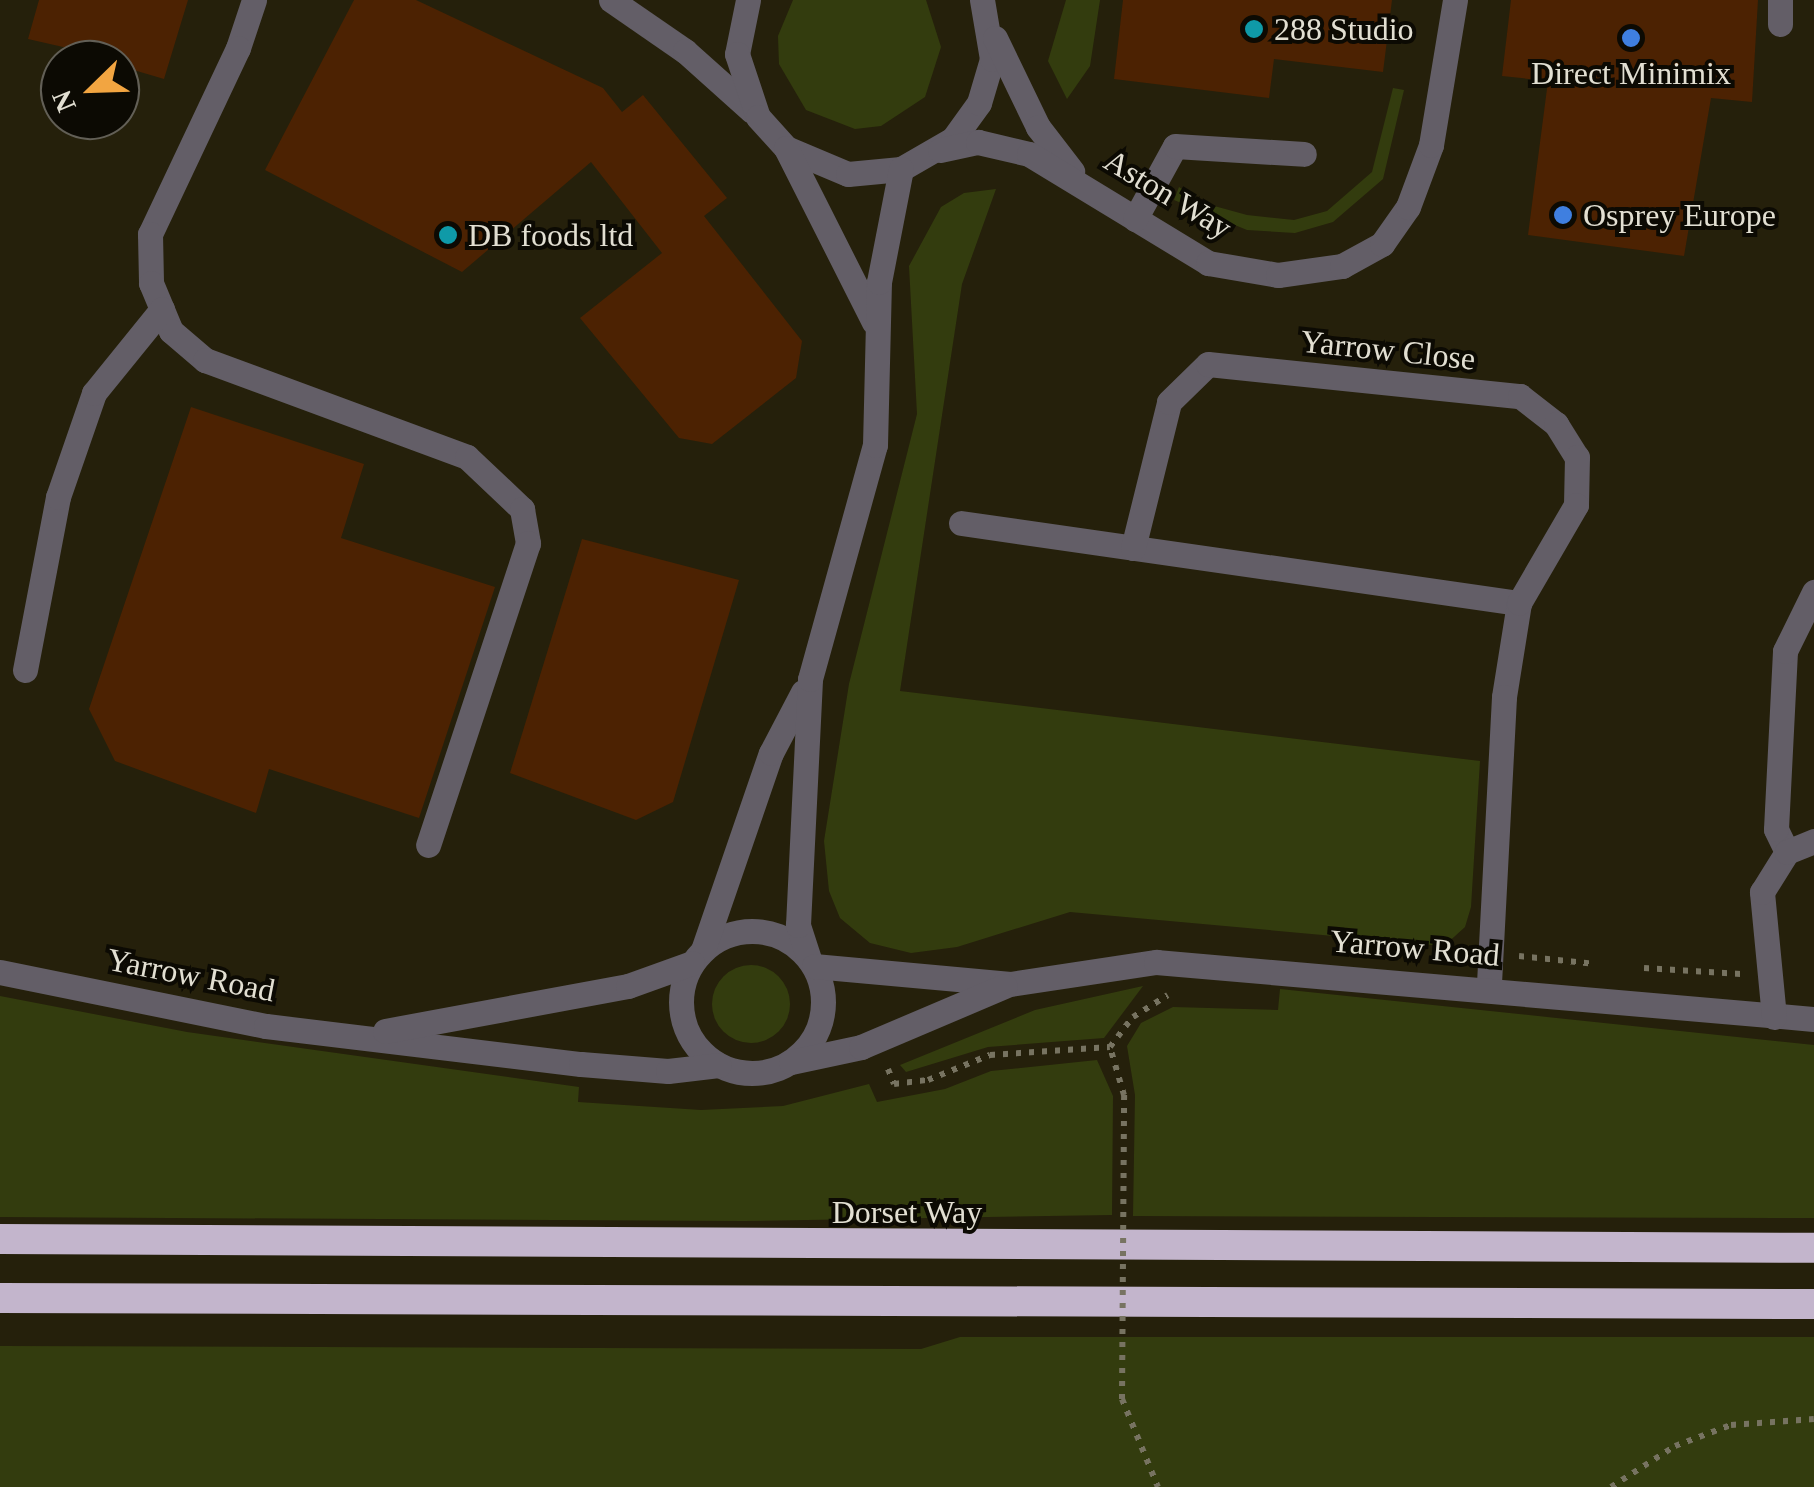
<!DOCTYPE html>
<style>
body{margin:0}
#map{position:relative;width:1814px;height:1487px;overflow:hidden;background:#25200b;font-family:Georgia,serif}
div>[style]{position:absolute}
.green>*{inset:0;background:#333c0e}
.round{border-radius:50%}
.building>*{inset:0;background:#4c2202}
.path>*{height:6px;margin-top:-3px;transform-origin:0;background:repeating-linear-gradient(90deg,#777361 0 5px,transparent 0 13px)}
.minor>*{height:25px;margin:-12.5px;padding:0 12.5px;transform-origin:12.5px;border-radius:12.5px;background:#635e67}
.minor>.ring{margin:-12.5px;padding:0;box-sizing:content-box;background:none;border:25px solid #635e67;border-radius:50%}
.highway>*{height:30px;margin:-15px;padding:0 15px;transform-origin:15px;border-radius:15px;background:#c3b5cc}
.path-bridge>*{height:6px;margin-top:-3px;transform-origin:0;background:repeating-linear-gradient(90deg,#777361 0 5px,transparent 0 13px)}
.dots>*{width:28px;height:28px;translate:-50% -50%;box-sizing:border-box;border:5px solid #0c0a03;border-radius:50%}
span{translate:-50% -50%;white-space:nowrap;text-align:center;line-height:1.15;-webkit-text-stroke:8px #0c0a03;paint-order:stroke}
.poi-label{font-size:32px;color:#e2dfd2}
.left{translate:0 -50%;text-align:left}
.street-label{font-size:32px;color:#e2dfd2}
.north{position:absolute;left:40px;top:40px;width:100px;height:100px;box-sizing:border-box;background:#0c0a03;border:2px solid #625f56;border-radius:50%;rotate:247deg;font-size:28px;font-weight:700;line-height:40px;text-align:center;color:#e2dfd2}
.north::after{content:'';display:block;margin:auto;width:35px;height:45px;background:#f2a541;clip-path:polygon(50% 0,100% 100%,50% 72%,0 100%)}
</style>
<div id="map">
<div class="green">
<i style="clip-path:polygon(793px 0,926px 0,941px 47px,925px 97px,881px 126px,855px 129px,806px 110px,779px 64px,778px 36px)"></i>
<i style="clip-path:polygon(1066px 0,1100px 0,1090px 66px,1067px 99px,1048px 61px)"></i>
<i style="clip-path:polygon(1393px 88px,1404px 90px,1383px 179px,1333px 222px,1295px 233px,1247px 230px,1174px 200px,1179px 187px,1207px 204px,1247px 215px,1294px 220px,1327px 211px,1372px 172px)"></i>
<i style="clip-path:polygon(996px 189px,962px 284px,900px 691px,1480px 761px,1471px 907px,1465px 927px,1444px 946px,1070px 912px,957px 947px,911px 953px,870px 943px,840px 918px,829px 891px,824px 841px,849px 684px,917px 414px,909px 266px,941px 207px,964px 193px)"></i>
<i class="round" style="left:712px;top:965px;width:78px;height:78px"></i>
<i style="clip-path:polygon(1143px 986px,1104px 1038px,988px 1047px,906px 1072px,900px 1065px,1035px 1010px)"></i>
<i style="clip-path:polygon(1280px 989px,1814px 1045px,1814px 1218px,1133px 1216px,1135px 1095px,1127px 1046px,1141px 1023px,1173px 1007px,1278px 1010px)"></i>
<i style="clip-path:polygon(0 996px,187px 1032px,579px 1087px,578px 1102px,701px 1110px,783px 1106px,869px 1084px,877px 1102px,945px 1089px,991px 1071px,1097px 1060px,1113px 1096px,1112px 1215px,744px 1221px,0 1217px)"></i>
<i style="clip-path:polygon(960px 1337px,1814px 1337px,1814px 1487px,0 1487px,0 1346px,921px 1349px)"></i>
</div>
<div class="building">
<i style="clip-path:polygon(39px 0,188px 0,164px 79px,120px 66px,120px 60px,28px 39px)"></i>
<i style="clip-path:polygon(354px 0,416px 0,603px 88px,622px 112px,643px 95px,727px 198px,704px 216px,802px 341px,796px 378px,712px 444px,679px 438px,580px 318px,662px 253px,591px 162px,462px 272px,265px 170px)"></i>
<i style="clip-path:polygon(1123px 0,1392px 0,1383px 72px,1274px 59px,1269px 98px,1114px 79px)"></i>
<i style="clip-path:polygon(1511px 0,1758px 0,1752px 102px,1711px 98px,1684px 256px,1528px 235px,1548px 81px,1502px 76px)"></i>
<i style="clip-path:polygon(191px 407px,364px 464px,341px 538px,495px 587px,419px 818px,269px 769px,256px 813px,115px 761px,89px 709px)"></i>
<i style="clip-path:polygon(582px 539px,739px 580px,673px 802px,636px 820px,510px 773px)"></i>
</div>
<div class="path">
<i style="left:1519px;top:956px;width:77px;rotate:5.9deg"></i>
<i style="left:1644px;top:968px;width:97px;rotate:3.5deg"></i>
<i style="left:888px;top:1069px;width:16px;rotate:68deg"></i>
<i style="left:894px;top:1084px;width:34px;rotate:-7deg"></i>
<i style="left:928px;top:1080px;width:67px;rotate:-22deg"></i>
<i style="left:990px;top:1055px;width:120px;rotate:-3.8deg"></i>
<i style="left:1124px;top:1095px;width:50px;rotate:-106.3deg"></i>
<i style="left:1110px;top:1047px;width:38px;rotate:-53deg"></i>
<i style="left:1133px;top:1017px;width:41px;rotate:-32.2deg"></i>
<i style="left:1122px;top:1399px;width:95px;rotate:67.8deg"></i>
<i style="left:1611px;top:1487px;width:76px;rotate:-32.6deg"></i>
<i style="left:1675px;top:1446px;width:60px;rotate:-20.6deg"></i>
<i style="left:1731px;top:1425px;width:83px;rotate:-4.1deg"></i>
</div>
<div class="minor">
<i style="left:254px;top:0;width:51px;rotate:108.4deg"></i>
<i style="left:238px;top:48px;width:206px;rotate:115.3deg"></i>
<i style="left:150px;top:234px;width:49px;rotate:88.8deg"></i>
<i style="left:151px;top:283px;width:52px;rotate:67.4deg"></i>
<i style="left:171px;top:331px;width:45px;rotate:40.5deg"></i>
<i style="left:205px;top:360px;width:279px;rotate:20.3deg"></i>
<i style="left:467px;top:457px;width:76px;rotate:43.4deg"></i>
<i style="left:522px;top:509px;width:35px;rotate:80deg"></i>
<i style="left:528px;top:543px;width:318px;rotate:108.3deg"></i>
<i style="left:611px;top:0;width:90px;rotate:34.6deg"></i>
<i style="left:685px;top:51px;width:89px;rotate:41.8deg"></i>
<i style="left:748px;top:0;width:55px;rotate:101.5deg"></i>
<i style="left:737px;top:54px;width:66px;rotate:71.6deg"></i>
<i style="left:758px;top:117px;width:42px;rotate:47.9deg"></i>
<i style="left:786px;top:148px;width:67px;rotate:22.8deg"></i>
<i style="left:848px;top:174px;width:53px;rotate:-5.4deg"></i>
<i style="left:901px;top:169px;width:60px;rotate:-30deg"></i>
<i style="left:953px;top:139px;width:44px;rotate:-54.2deg"></i>
<i style="left:979px;top:103px;width:46px;rotate:-73.5deg"></i>
<i style="left:992px;top:59px;width:60px;rotate:-99.6deg"></i>
<i style="left:1780px;top:0;width:24px;rotate:90deg"></i>
<i style="left:995px;top:38px;width:99px;rotate:64.2deg"></i>
<i style="left:1038px;top:127px;width:56px;rotate:52.3deg"></i>
<i style="left:786px;top:148px;width:195px;rotate:63.2deg"></i>
<i style="left:940px;top:150px;width:39px;rotate:-12deg"></i>
<i style="left:978px;top:142px;width:52px;rotate:13.2deg"></i>
<i style="left:1029px;top:154px;width:210px;rotate:31.3deg"></i>
<i style="left:1208px;top:263px;width:71px;rotate:9.7deg"></i>
<i style="left:1278px;top:275px;width:65px;rotate:-8deg"></i>
<i style="left:1342px;top:266px;width:46px;rotate:-28.8deg"></i>
<i style="left:1382px;top:244px;width:45px;rotate:-54.9deg"></i>
<i style="left:1408px;top:207px;width:66px;rotate:-69.6deg"></i>
<i style="left:1431px;top:145px;width:147px;rotate:-80.6deg"></i>
<i style="left:1135px;top:219px;width:83px;rotate:-61.3deg"></i>
<i style="left:1175px;top:146px;width:129px;rotate:3.5deg"></i>
<i style="left:961px;top:523px;width:564px;rotate:8.16deg"></i>
<i style="left:1519px;top:603px;width:95px;rotate:99.1deg"></i>
<i style="left:1504px;top:697px;width:290px;rotate:93deg"></i>
<i style="left:1133px;top:548px;width:150px;rotate:-76.1deg"></i>
<i style="left:1169px;top:402px;width:54px;rotate:-44.3deg"></i>
<i style="left:1208px;top:364px;width:314px;rotate:5.9deg"></i>
<i style="left:1520px;top:396px;width:46px;rotate:37.9deg"></i>
<i style="left:1556px;top:424px;width:39px;rotate:58deg"></i>
<i style="left:1577px;top:457px;width:48px;rotate:91.2deg"></i>
<i style="left:1576px;top:505px;width:113px;rotate:120.2deg"></i>
<i style="left:25px;top:670px;width:176px;rotate:-79.2deg"></i>
<i style="left:58px;top:497px;width:110px;rotate:-70.9deg"></i>
<i style="left:94px;top:393px;width:108px;rotate:-51deg"></i>
<i style="left:1787px;top:852px;width:25px;rotate:-116deg"></i>
<i style="left:1776px;top:829px;width:178px;rotate:-87.1deg"></i>
<i style="left:1785px;top:651px;width:66px;rotate:-63.8deg"></i>
<i class="ring" style="left:681px;top:931px;width:117px;height:117px"></i>
<i style="left:703px;top:950px;width:208px;rotate:-71deg"></i>
<i style="left:771px;top:753px;width:69px;rotate:-62.3deg"></i>
<i style="left:809px;top:959px;width:36px;rotate:-108deg"></i>
<i style="left:798px;top:925px;width:246px;rotate:-87.2deg"></i>
<i style="left:810px;top:679px;width:243px;rotate:-74.5deg"></i>
<i style="left:875px;top:445px;width:163px;rotate:-88.6deg"></i>
<i style="left:879px;top:282px;width:115px;rotate:-79deg"></i>
<i style="left:814px;top:966px;width:197px;rotate:5.2deg"></i>
<i style="left:1010px;top:984px;width:148px;rotate:-8.6deg"></i>
<i style="left:1156px;top:962px;width:660px;rotate:4.95deg"></i>
<i style="left:0;top:972px;width:271px;rotate:11.5deg"></i>
<i style="left:266px;top:1026px;width:317px;rotate:6.9deg"></i>
<i style="left:581px;top:1064px;width:87px;rotate:4.6deg"></i>
<i style="left:668px;top:1071px;width:51px;rotate:-6.7deg"></i>
<i style="left:1774px;top:1017px;width:126px;rotate:-95.5deg"></i>
<i style="left:1762px;top:892px;width:47px;rotate:-58deg"></i>
<i style="left:1787px;top:852px;width:29px;rotate:-22deg"></i>
<i style="left:385px;top:1031px;width:247px;rotate:-10.5deg"></i>
<i style="left:628px;top:986px;width:68px;rotate:-19.8deg"></i>
<i style="left:791px;top:1062px;width:72px;rotate:-12.1deg"></i>
<i style="left:861px;top:1047px;width:156px;rotate:-23deg"></i>
</div>
<div class="highway">
<i style="left:0;top:1239px;width:1814px;rotate:0.28deg"></i>
<i style="left:0;top:1298px;width:1814px;rotate:0.19deg"></i>
</div>
<div class="path-bridge">
<i style="left:1122px;top:1399px;width:304px;rotate:-89.6deg"></i>
</div>
<div class="dots">
<i style="left:1254px;top:29px;background:#0f9aa8"></i>
<i style="left:1631px;top:38px;background:#3f7fe0"></i>
<i style="left:1563px;top:215px;background:#3f7fe0"></i>
<i style="left:448px;top:235px;background:#0f9aa8"></i>
</div>
<div class="poi-label">
<span class="left" style="left:1274px;top:29px">288 Studio</span>
<span style="left:1631px;top:73px">Direct Minimix</span>
<span class="left" style="left:1583px;top:215px">Osprey Europe</span>
<span class="left" style="left:468px;top:235px">DB foods ltd</span>
</div>
<div class="street-label">
<span style="left:1168px;top:194px;rotate:31deg">Aston Way</span>
<span style="left:1388px;top:350px;rotate:6deg">Yarrow Close</span>
<span style="left:1415px;top:948px;rotate:5deg">Yarrow Road</span>
<span style="left:191px;top:975px;rotate:11deg">Yarrow Road</span>
<span style="left:907px;top:1212px">Dorset Way</span>
</div>
<div class="north">N</div>
</div>
